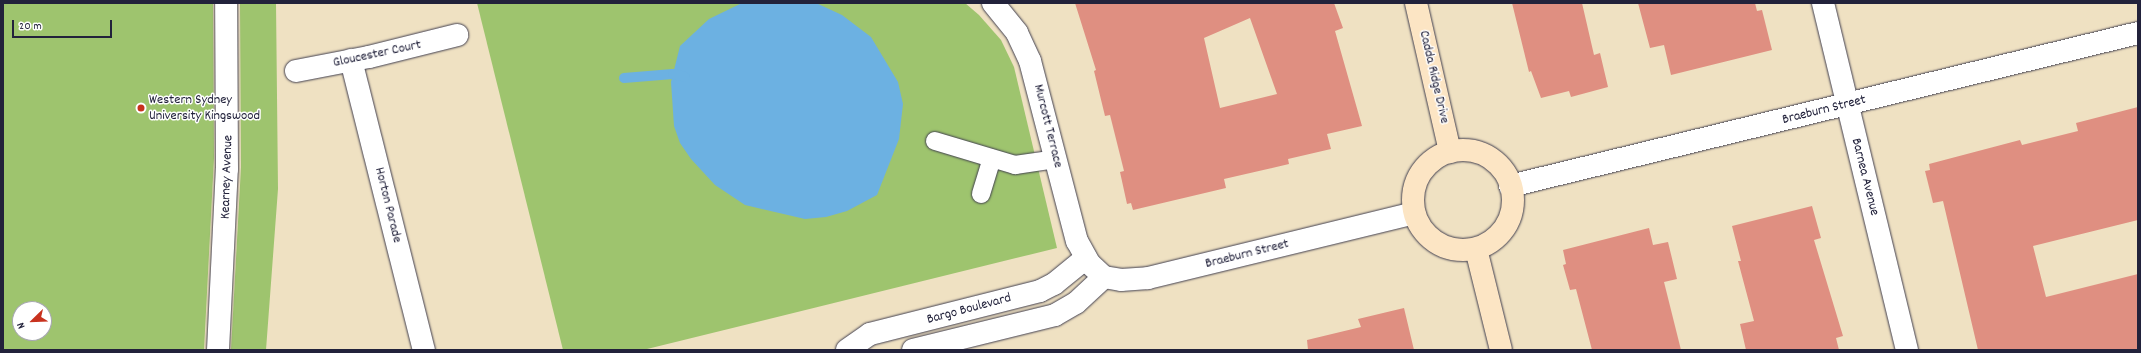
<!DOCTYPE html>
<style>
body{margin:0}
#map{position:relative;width:2141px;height:353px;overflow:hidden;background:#efe1c2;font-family:Dekko,sans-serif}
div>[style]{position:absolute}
.green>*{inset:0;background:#9ec46e}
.water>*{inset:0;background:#6cb1e2}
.stream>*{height:10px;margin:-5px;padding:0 5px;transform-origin:5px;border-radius:5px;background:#6cb1e2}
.building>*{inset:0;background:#df8f81}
.roads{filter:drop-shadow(0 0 1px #413f4f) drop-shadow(0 0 1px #413f4f)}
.lane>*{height:18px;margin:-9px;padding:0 9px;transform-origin:9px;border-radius:9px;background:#fff}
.street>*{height:22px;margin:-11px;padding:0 11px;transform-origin:11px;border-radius:11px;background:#fff}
.secondary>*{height:22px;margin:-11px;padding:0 11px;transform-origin:11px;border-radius:11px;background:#fce5c4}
.secondary>.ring{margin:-11px;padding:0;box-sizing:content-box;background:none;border:22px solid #fce5c4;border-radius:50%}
.dots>*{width:11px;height:11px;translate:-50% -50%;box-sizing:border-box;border:2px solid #fff;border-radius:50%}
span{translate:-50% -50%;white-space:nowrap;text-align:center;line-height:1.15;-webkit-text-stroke:3px #fff;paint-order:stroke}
.street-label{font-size:14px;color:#22223b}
.poi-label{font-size:14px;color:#22223b}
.left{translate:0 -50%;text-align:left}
.frame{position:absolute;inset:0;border:4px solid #22223b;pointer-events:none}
.north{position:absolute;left:12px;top:301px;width:40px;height:40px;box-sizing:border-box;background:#fff;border:1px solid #a7a7b1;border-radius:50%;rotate:247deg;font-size:11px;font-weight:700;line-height:16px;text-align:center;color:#22223b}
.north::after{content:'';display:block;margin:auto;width:14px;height:18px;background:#c8321e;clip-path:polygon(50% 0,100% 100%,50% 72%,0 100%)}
.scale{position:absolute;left:12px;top:20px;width:100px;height:18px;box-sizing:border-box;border:2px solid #22223b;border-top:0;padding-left:5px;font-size:12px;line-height:14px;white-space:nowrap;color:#22223b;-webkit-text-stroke:3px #fff;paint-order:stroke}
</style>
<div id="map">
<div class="green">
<i style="clip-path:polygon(evenodd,3px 3px,213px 3px,214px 158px,204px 350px,3px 350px,3px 3px,20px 309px,44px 309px,44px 333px,20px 333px,20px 309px)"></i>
<i style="clip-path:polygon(240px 3px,276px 3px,278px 189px,266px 350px,231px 350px,241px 167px)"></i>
<i style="clip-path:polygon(477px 3px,965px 3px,979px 15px,1001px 40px,1014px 67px,1057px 248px,643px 350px,563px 350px)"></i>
</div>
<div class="water">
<i style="clip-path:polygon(742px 3px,816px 3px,842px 15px,871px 37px,898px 82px,903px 104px,899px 139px,877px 195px,847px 211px,826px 217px,805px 219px,745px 205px,715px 185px,691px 159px,680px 143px,674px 126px,671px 82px,680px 46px,709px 19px)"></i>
</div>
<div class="stream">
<i style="left:624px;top:78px;width:49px;rotate:-4.7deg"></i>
<i style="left:673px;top:74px;width:12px;rotate:14deg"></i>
</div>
<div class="building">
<i style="clip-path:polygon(evenodd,1075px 3px,1334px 3px,1343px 28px,1335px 31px,1362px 126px,1327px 134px,1331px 149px,1288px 159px,1289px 164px,1224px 179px,1226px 188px,1133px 210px,1131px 203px,1127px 204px,1120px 172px,1124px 171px,1110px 115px,1105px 116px,1094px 71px,1096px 70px,1075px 3px,1250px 18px,1277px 94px,1220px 108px,1204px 38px,1250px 18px)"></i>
<i style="clip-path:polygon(1512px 3px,1582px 3px,1594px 55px,1600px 53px,1608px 87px,1571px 97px,1569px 91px,1541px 98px,1531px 71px,1529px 72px)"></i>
<i style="clip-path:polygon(1638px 3px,1755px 3px,1757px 11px,1762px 10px,1772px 50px,1671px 75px,1664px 45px,1650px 48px)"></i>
<i style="clip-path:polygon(2138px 107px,2138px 220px,2033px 246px,2046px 297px,2138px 274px,2138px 350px,1978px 350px,1943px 201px,1933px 203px,1925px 171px,1930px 170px,1929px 164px,2020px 140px,2022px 145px,2078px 131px,2076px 123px)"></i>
<i style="clip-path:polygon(1812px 206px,1821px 238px,1814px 240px,1843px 336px,1836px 338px,1839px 350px,1746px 350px,1740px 324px,1754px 321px,1738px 261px,1741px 261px,1732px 226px)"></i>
<i style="clip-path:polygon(1649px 228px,1653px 245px,1668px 242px,1677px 279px,1664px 282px,1681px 350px,1592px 350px,1576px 289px,1570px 290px,1563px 265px,1566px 264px,1563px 250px)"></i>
<i style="clip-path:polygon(1404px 308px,1414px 350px,1308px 350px,1307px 340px,1361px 327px,1358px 319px)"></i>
</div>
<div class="roads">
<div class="lane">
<i style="left:935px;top:141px;width:84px;rotate:16.7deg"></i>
<i style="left:1015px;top:165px;width:41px;rotate:-8.3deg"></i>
<i style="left:981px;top:194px;width:37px;rotate:-73deg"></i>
</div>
<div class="street">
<i style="left:993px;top:3px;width:38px;rotate:51deg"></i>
<i style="left:1017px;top:33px;width:31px;rotate:65deg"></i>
<i style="left:1030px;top:61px;width:186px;rotate:75.4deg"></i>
<i style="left:1077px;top:241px;width:26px;rotate:61deg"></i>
<i style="left:1090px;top:264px;width:19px;rotate:43deg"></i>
<i style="left:1104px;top:277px;width:17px;rotate:10deg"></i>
<i style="left:1121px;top:280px;width:27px;rotate:-4deg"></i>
<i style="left:1148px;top:278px;width:274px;rotate:-13.7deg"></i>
<i style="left:1823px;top:3px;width:357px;rotate:76.4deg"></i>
<i style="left:351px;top:60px;width:299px;rotate:75.9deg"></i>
<i style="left:296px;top:71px;width:74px;rotate:-10.9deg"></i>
<i style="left:369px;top:57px;width:91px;rotate:-14deg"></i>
<i style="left:1510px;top:186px;width:646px;rotate:-13.69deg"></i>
<i style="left:218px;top:350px;width:181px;rotate:-87.2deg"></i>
<i style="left:227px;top:169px;width:166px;rotate:-90.3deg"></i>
<i style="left:847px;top:350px;width:28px;rotate:-35deg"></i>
<i style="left:870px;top:334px;width:175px;rotate:-14.2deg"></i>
<i style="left:1040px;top:291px;width:16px;rotate:-27deg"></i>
<i style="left:1054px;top:284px;width:41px;rotate:-39.1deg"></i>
<i style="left:913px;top:350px;width:146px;rotate:-13.8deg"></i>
<i style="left:1055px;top:315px;width:24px;rotate:-30deg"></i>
<i style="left:1076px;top:303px;width:38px;rotate:-43deg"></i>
</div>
<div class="secondary">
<i style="left:1416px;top:3px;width:153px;rotate:77.1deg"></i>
<i class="ring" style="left:1413px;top:150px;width:78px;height:78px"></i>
<i style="left:1476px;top:249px;width:104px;rotate:76.1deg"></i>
</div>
</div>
<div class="dots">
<i style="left:141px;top:108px;background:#c8321e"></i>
</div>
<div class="street-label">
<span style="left:377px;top:54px;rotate:-12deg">Gloucester Court</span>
<span style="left:1434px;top:77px;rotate:77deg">Cadda Ridge Drive</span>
<span style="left:1824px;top:110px;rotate:-14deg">Braeburn Street</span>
<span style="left:1048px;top:126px;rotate:76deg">Murcott Terrace</span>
<span style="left:227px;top:177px;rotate:-88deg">Kearney Avenue</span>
<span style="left:1865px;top:177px;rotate:76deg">Barnea Avenue</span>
<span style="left:388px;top:205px;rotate:76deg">Horton Parade</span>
<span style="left:1247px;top:254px;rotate:-14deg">Braeburn Street</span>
<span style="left:969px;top:309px;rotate:-15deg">Bargo Boulevard</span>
</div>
<div class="poi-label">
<span class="left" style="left:149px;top:108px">Western Sydney<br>University Kingswood</span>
</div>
<div class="frame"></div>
<div class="north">N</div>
<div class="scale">20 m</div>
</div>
